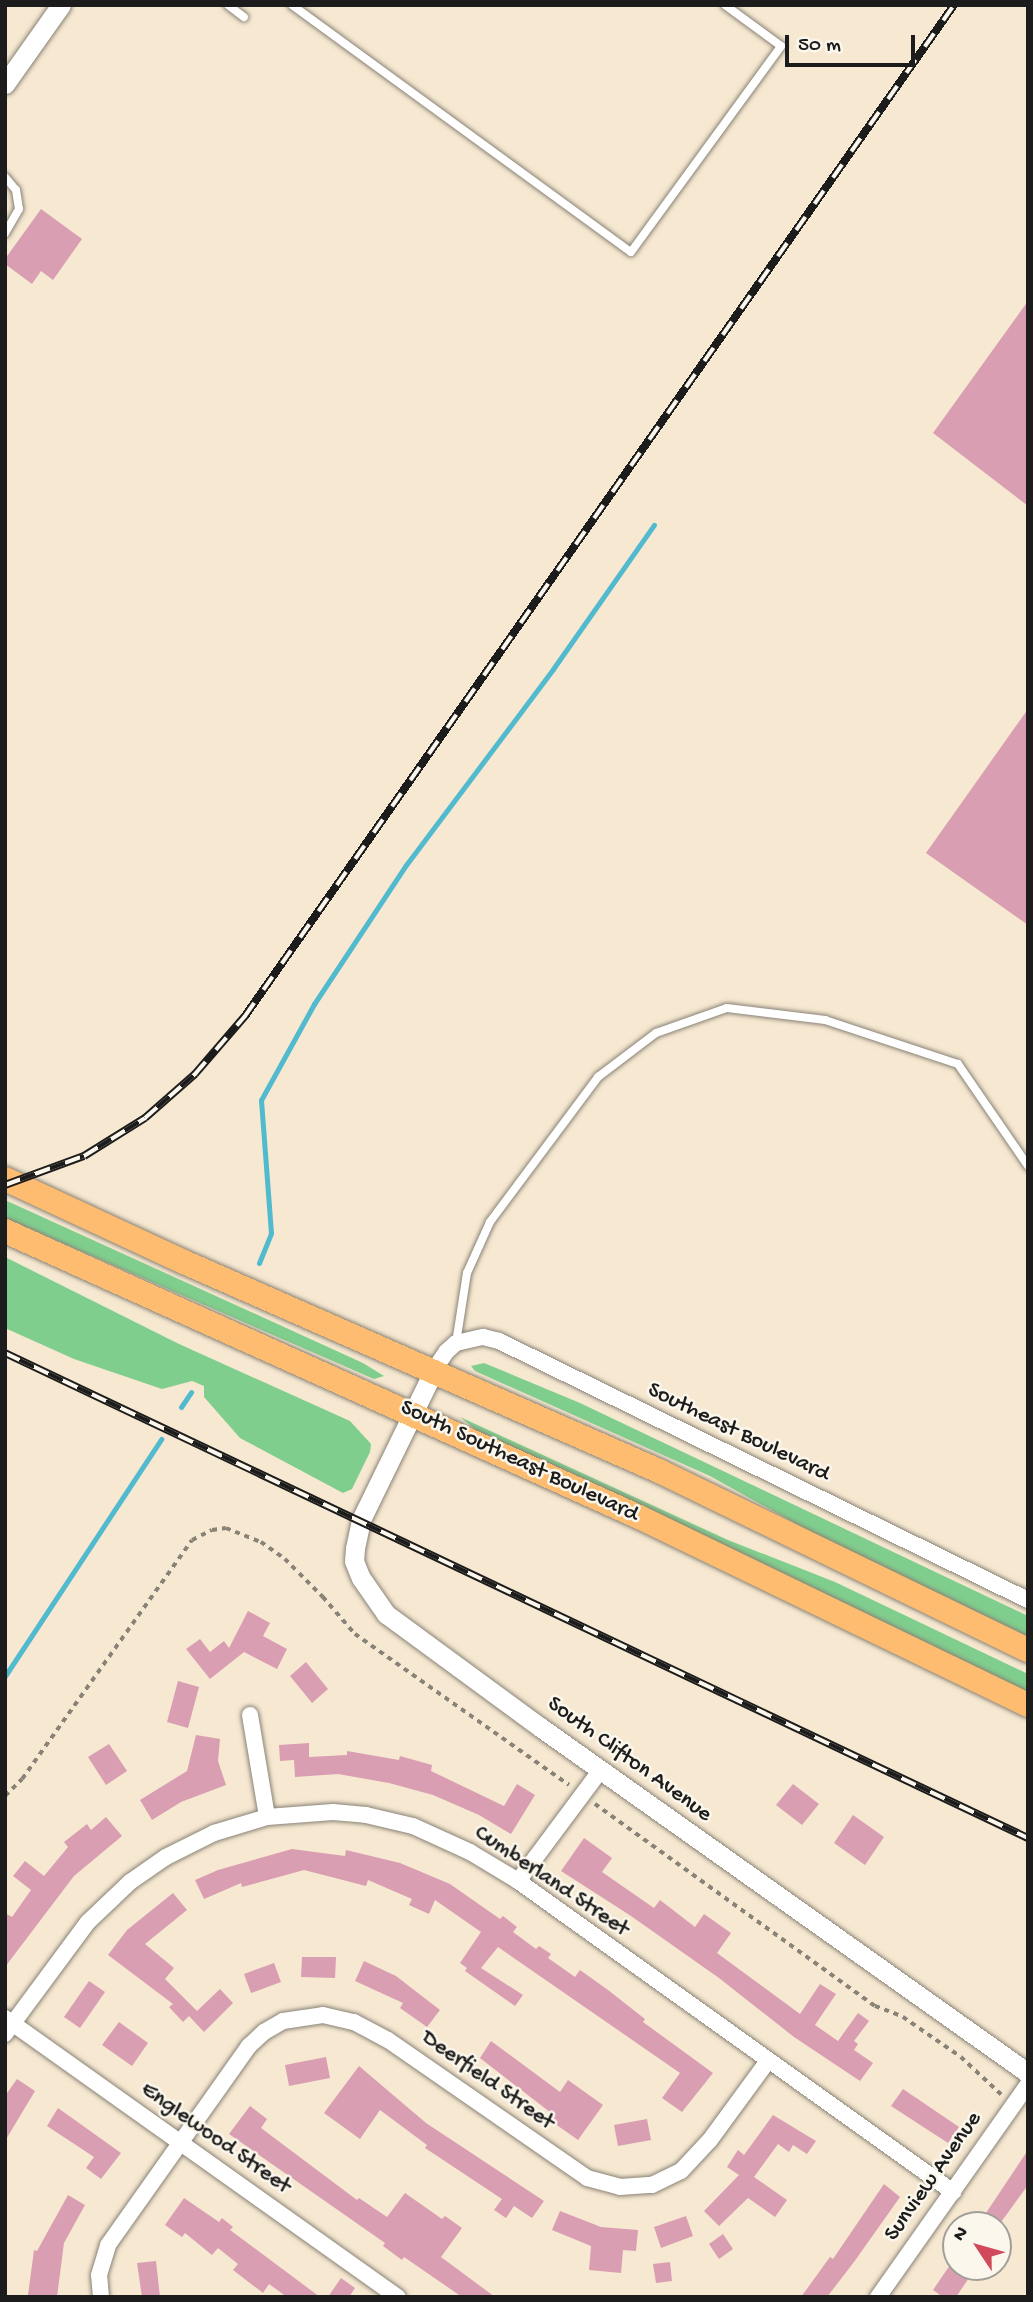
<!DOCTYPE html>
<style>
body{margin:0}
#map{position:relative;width:1033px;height:2302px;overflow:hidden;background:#f6e8d1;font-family:"Gochi Hand",sans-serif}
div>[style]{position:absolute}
.green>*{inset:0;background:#80ce8e}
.stream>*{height:5px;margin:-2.5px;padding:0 2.5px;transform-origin:2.5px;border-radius:2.5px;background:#52bacf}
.building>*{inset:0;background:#da9eb2}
.path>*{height:3.5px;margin-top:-1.75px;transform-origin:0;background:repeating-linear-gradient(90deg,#898276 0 5px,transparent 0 10px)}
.roads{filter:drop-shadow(0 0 2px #898276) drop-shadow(0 0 2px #898276)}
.service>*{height:8px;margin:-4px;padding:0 4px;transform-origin:4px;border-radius:4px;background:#fff}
.minor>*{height:16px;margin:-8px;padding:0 8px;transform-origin:8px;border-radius:8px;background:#fff}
.tertiary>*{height:19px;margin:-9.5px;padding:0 9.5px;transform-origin:9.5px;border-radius:9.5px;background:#fff}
.primary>*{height:24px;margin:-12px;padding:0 12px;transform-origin:12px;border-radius:12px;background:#fdbc6f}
.rail>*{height:8px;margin-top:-4px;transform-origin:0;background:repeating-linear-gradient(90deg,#fbf7ec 0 16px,#1c1c1c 0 32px);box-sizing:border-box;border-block:2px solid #1c1c1c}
span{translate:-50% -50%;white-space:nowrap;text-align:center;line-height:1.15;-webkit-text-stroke:5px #fbf7ec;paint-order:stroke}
.street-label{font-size:23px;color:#1c1c1c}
.frame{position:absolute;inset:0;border:7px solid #1c1c1c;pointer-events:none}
.north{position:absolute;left:942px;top:2211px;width:70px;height:70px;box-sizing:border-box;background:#fbf7ec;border:2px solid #a29f99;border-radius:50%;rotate:306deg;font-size:19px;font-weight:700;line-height:28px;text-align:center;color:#1c1c1c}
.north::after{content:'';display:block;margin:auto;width:24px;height:32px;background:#d1495b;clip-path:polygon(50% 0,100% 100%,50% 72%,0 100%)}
.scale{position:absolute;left:785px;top:35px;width:130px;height:32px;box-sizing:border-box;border:4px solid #1c1c1c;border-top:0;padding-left:9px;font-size:21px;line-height:24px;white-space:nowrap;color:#1c1c1c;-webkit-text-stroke:5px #fbf7ec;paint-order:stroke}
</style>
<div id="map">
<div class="green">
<i style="clip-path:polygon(5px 1200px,363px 1363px,384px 1376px,374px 1379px,5px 1218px)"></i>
<i style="clip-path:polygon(5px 1257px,179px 1344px,350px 1421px,371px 1444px,370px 1452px,352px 1489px,343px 1493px,240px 1438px,204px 1397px,204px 1386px,192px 1381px,162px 1389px,74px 1359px,5px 1328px)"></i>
<i style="clip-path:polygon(484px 1363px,580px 1403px,1028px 1616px,1028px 1638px,811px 1532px,710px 1476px,475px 1371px,471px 1366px)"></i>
<i style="clip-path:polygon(460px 1417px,728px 1540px,835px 1582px,1028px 1674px,1028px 1693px,482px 1435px)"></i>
</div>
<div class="stream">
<i style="left:259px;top:1263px;width:32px;rotate:-68deg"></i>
<i style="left:271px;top:1233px;width:133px;rotate:-94.3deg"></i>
<i style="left:261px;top:1100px;width:110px;rotate:-61.1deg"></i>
<i style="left:314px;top:1004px;width:167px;rotate:-56.5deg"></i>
<i style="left:406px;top:865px;width:245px;rotate:-53.1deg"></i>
<i style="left:553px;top:669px;width:176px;rotate:-55deg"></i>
<i style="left:181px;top:1407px;width:18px;rotate:-56deg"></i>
<i style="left:5px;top:1676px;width:284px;rotate:-56.6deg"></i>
</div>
<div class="building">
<i style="clip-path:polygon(41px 209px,82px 239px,53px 280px,41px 271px,32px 284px,5px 264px,5px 259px)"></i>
<i style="clip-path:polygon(1028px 301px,1028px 506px,933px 433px)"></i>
<i style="clip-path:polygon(1028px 709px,1028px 925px,926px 853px)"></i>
<i style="clip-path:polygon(248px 1611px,270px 1623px,263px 1636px,287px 1649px,277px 1669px,244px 1652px,210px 1679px,186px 1649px,200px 1639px,210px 1652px,224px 1641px,229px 1648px)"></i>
<i style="clip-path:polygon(306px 1662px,328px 1689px,312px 1703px,290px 1676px)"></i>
<i style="clip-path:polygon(178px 1681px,199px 1687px,188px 1728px,167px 1722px)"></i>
<i style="clip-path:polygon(196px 1735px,220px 1739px,218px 1761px,226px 1785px,181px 1802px,152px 1820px,140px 1800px,187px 1771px)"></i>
<i style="clip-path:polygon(309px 1743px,309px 1757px,347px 1755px,347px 1751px,399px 1760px,400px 1756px,432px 1765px,431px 1771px,504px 1806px,517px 1784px,535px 1795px,511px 1834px,479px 1815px,433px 1795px,389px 1783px,338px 1774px,295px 1777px,294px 1760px,280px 1761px,279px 1745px)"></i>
<i style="clip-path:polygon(109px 1744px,127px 1771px,106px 1785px,88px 1757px)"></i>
<i style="clip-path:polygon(793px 1784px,819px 1804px,802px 1825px,776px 1805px)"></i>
<i style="clip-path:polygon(853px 1815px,884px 1837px,865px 1865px,834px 1843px)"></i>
<i style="clip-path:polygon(106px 1817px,122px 1836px,74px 1876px,5px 1967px,5px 1913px,12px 1917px,31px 1890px,13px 1876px,25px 1861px,44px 1876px,68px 1847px,64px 1842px,87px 1824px,91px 1830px)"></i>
<i style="clip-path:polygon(584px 1838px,612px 1858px,602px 1872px,654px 1908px,660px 1900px,695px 1927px,704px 1914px,731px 1933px,717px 1953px,800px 2014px,820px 1984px,836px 1994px,815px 2025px,838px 2041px,858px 2013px,869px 2021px,854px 2041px,858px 2044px,854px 2050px,873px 2063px,860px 2081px,794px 2037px,719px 1978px,631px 1916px,561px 1871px)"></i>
<i style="clip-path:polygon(292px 1849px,345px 1856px,346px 1850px,400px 1863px,450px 1884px,500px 1919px,503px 1916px,517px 1927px,513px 1932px,536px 1949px,539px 1946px,551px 1954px,548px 1958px,575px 1977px,580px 1970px,608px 1990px,645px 2019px,643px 2022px,713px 2073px,682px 2112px,662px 2098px,680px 2073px,498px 1947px,481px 1968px,523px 1995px,515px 2006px,465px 1971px,467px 1968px,460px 1963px,481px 1932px,435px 1900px,429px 1914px,409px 1905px,412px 1899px,368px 1880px,366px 1886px,304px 1870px,242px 1887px,241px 1883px,204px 1899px,195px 1880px,218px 1870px)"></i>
<i style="clip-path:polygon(173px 1893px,187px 1910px,145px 1944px,174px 1968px,165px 1979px,197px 2011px,220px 1989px,233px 2003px,204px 2032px,189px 2016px,183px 2022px,169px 2007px,173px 2004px,108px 1955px,127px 1930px)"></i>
<i style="clip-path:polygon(302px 1957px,336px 1957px,335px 1978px,301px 1977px)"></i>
<i style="clip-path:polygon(364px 1961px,396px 1976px,440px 2010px,427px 2027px,400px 2008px,403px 2003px,355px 1981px)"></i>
<i style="clip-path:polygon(274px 1963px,281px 1982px,251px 1993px,244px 1974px)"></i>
<i style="clip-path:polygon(89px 1981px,105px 1992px,80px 2028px,64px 2017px)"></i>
<i style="clip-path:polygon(119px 2022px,148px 2043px,132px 2066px,102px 2045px)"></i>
<i style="clip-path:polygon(491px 2041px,560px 2092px,568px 2080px,603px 2105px,578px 2140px,551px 2121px,555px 2116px,480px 2058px)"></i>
<i style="clip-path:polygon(326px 2057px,330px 2078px,289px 2086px,285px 2065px)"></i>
<i style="clip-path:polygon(359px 2066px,426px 2123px,544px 2201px,532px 2218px,514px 2206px,506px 2218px,494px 2210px,502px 2199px,425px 2148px,427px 2145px,380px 2110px,360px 2139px,324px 2113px)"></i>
<i style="clip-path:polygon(17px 2079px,35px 2091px,5px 2141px,5px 2096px)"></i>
<i style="clip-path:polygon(903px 2089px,959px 2127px,948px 2143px,891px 2106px)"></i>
<i style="clip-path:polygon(250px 2106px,267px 2119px,261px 2128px,357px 2200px,359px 2198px,387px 2217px,405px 2193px,442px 2219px,445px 2216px,462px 2228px,441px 2257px,495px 2297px,462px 2297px,404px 2257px,402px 2260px,383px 2246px,385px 2243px,229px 2134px)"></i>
<i style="clip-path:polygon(58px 2108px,121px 2153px,101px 2179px,86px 2168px,94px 2157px,47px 2126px)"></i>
<i style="clip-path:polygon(773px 2115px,816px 2141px,807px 2154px,793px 2145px,789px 2152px,778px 2144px,754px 2177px,787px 2200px,775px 2217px,748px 2198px,719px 2226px,704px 2211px,739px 2175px,727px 2167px,738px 2150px,744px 2155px)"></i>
<i style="clip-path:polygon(647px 2119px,651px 2140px,618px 2146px,614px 2125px)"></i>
<i style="clip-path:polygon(1028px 2150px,1028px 2185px,999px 2225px,978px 2225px)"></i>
<i style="clip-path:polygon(884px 2184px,900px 2197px,854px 2262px,827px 2297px,801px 2297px,830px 2257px,833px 2259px)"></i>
<i style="clip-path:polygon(68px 2195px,85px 2205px,64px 2243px,57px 2297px,28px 2295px,34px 2250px,37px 2251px)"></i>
<i style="clip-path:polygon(184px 2198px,219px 2222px,222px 2218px,233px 2227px,230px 2230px,320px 2297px,287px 2297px,269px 2284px,263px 2293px,233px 2270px,238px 2264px,218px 2248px,212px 2255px,185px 2233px,182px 2237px,165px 2225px)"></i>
<i style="clip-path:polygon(560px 2211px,601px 2227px,638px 2230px,636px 2251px,623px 2250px,621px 2273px,589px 2270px,591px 2246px,552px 2230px)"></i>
<i style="clip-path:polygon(686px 2216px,693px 2236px,661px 2248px,654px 2227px)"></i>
<i style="clip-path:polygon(723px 2234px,733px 2249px,719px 2259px,709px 2244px)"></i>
<i style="clip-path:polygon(156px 2261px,160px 2297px,142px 2297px,137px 2263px)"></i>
<i style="clip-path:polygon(670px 2262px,672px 2281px,656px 2283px,653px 2264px)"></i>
<i style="clip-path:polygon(952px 2262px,971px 2275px,956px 2297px,943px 2297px,933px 2290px)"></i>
<i style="clip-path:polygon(341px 2278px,355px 2288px,349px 2297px,328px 2297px)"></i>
</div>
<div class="path">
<i style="left:5px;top:1796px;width:24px;rotate:-45deg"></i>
<i style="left:22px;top:1779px;width:293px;rotate:-54.6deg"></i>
<i style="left:192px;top:1540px;width:22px;rotate:-27deg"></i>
<i style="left:212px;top:1530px;width:14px;rotate:-8deg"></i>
<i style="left:226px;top:1528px;width:38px;rotate:22deg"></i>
<i style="left:261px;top:1542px;width:29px;rotate:35deg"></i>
<i style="left:285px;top:1559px;width:54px;rotate:45deg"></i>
<i style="left:323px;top:1597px;width:49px;rotate:49.1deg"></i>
<i style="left:355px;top:1634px;width:262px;rotate:35.2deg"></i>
<i style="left:595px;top:1804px;width:345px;rotate:35.8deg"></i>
<i style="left:875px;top:2006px;width:30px;rotate:21deg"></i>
<i style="left:903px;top:2017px;width:70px;rotate:34.6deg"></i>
<i style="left:961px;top:2057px;width:57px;rotate:42.9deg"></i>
</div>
<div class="roads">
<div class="service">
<i style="left:228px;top:5px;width:20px;rotate:37deg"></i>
<i style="left:292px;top:5px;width:419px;rotate:36.1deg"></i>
<i style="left:631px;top:252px;width:255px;rotate:-53.9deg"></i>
<i style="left:781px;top:46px;width:69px;rotate:-143.8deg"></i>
<i style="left:5px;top:177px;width:17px;rotate:50deg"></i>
<i style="left:16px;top:190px;width:19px;rotate:81deg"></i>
<i style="left:19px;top:209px;width:28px;rotate:120deg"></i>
<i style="left:456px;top:1343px;width:71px;rotate:-81.1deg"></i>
<i style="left:467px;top:1273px;width:56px;rotate:-65.7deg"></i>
<i style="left:490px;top:1222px;width:181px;rotate:-53.3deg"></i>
<i style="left:598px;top:1077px;width:73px;rotate:-37.2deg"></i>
<i style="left:656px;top:1033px;width:75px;rotate:-19.4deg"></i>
<i style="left:727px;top:1008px;width:99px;rotate:7deg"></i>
<i style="left:825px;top:1020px;width:140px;rotate:18.3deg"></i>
<i style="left:958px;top:1064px;width:124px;rotate:55.5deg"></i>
</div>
<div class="minor">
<i style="left:434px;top:1370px;width:22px;rotate:-56deg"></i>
<i style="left:446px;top:1352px;width:13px;rotate:-42deg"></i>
<i style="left:456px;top:1343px;width:28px;rotate:-13deg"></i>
<i style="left:483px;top:1337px;width:16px;rotate:14deg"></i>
<i style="left:499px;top:1341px;width:589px;rotate:26.09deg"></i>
<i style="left:250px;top:1715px;width:103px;rotate:80.5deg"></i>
<i style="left:518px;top:1881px;width:137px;rotate:-53.3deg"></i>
<i style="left:5px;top:2018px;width:482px;rotate:35.4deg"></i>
<i style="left:5px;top:2034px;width:139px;rotate:-53.5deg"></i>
<i style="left:88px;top:1922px;width:58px;rotate:-43.6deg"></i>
<i style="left:130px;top:1882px;width:44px;rotate:-34.8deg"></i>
<i style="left:166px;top:1857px;width:54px;rotate:-26.6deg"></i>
<i style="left:214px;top:1833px;width:55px;rotate:-16.8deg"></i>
<i style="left:267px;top:1817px;width:66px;rotate:-4.3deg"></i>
<i style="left:333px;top:1812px;width:33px;rotate:5deg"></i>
<i style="left:366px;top:1815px;width:48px;rotate:13.2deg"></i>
<i style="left:413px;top:1826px;width:63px;rotate:24.5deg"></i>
<i style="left:470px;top:1852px;width:56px;rotate:31.1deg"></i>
<i style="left:518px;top:1881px;width:535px;rotate:35.56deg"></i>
<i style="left:101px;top:2297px;width:22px;rotate:-95deg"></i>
<i style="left:99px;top:2275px;width:31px;rotate:-73deg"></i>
<i style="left:108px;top:2245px;width:244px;rotate:-54.7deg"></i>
<i style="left:249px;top:2046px;width:21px;rotate:-43deg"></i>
<i style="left:264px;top:2032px;width:22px;rotate:-30deg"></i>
<i style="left:283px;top:2021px;width:40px;rotate:-8.5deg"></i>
<i style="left:323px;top:2015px;width:32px;rotate:13deg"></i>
<i style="left:354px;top:2022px;width:38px;rotate:28deg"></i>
<i style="left:388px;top:2040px;width:242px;rotate:34.7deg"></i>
<i style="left:587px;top:2178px;width:34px;rotate:15deg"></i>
<i style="left:620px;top:2187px;width:32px;rotate:-4deg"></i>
<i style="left:652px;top:2185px;width:32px;rotate:-26deg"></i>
<i style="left:681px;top:2171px;width:42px;rotate:-46.9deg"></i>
<i style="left:710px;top:2140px;width:97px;rotate:-53.8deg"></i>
<i style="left:878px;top:2297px;width:261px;rotate:-54.8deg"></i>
</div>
<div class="tertiary">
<i style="left:5px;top:84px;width:97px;rotate:-54.7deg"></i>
<i style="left:434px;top:1370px;width:167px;rotate:116deg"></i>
<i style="left:361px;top:1520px;width:29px;rotate:102deg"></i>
<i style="left:355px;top:1548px;width:13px;rotate:94deg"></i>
<i style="left:354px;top:1561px;width:18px;rotate:68deg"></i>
<i style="left:361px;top:1578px;width:44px;rotate:55.2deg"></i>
<i style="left:386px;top:1614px;width:191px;rotate:36.3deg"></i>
<i style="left:540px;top:1727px;width:598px;rotate:35.34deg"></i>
</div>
<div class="primary">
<i style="left:5px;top:1179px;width:197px;rotate:24.9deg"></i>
<i style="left:184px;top:1262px;width:519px;rotate:23.75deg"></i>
<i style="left:659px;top:1471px;width:410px;rotate:25.9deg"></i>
<i style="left:5px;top:1231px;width:696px;rotate:24.28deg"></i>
<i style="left:639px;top:1517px;width:432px;rotate:25.8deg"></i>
</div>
</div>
<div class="rail">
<i style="left:5px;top:1185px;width:84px;rotate:-20.2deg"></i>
<i style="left:84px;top:1156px;width:72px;rotate:-31.9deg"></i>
<i style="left:145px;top:1118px;width:67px;rotate:-41.3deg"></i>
<i style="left:195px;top:1074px;width:77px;rotate:-49.2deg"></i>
<i style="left:245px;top:1016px;width:1235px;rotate:-54.96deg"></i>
<i style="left:5px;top:1353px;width:1132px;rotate:25.37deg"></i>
</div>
<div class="street-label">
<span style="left:738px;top:1433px;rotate:26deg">Southeast Boulevard</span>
<span style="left:519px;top:1462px;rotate:25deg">South Southeast Boulevard</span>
<span style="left:629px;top:1760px;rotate:36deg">South Clifton Avenue</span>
<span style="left:551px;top:1882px;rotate:34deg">Cumberland Street</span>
<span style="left:487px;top:2081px;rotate:35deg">Deerfield Street</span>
<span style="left:215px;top:2139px;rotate:35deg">Englewood Street</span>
<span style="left:934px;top:2177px;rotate:-55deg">Sunview Avenue</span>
</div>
<div class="frame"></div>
<div class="north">N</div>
<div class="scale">50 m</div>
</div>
